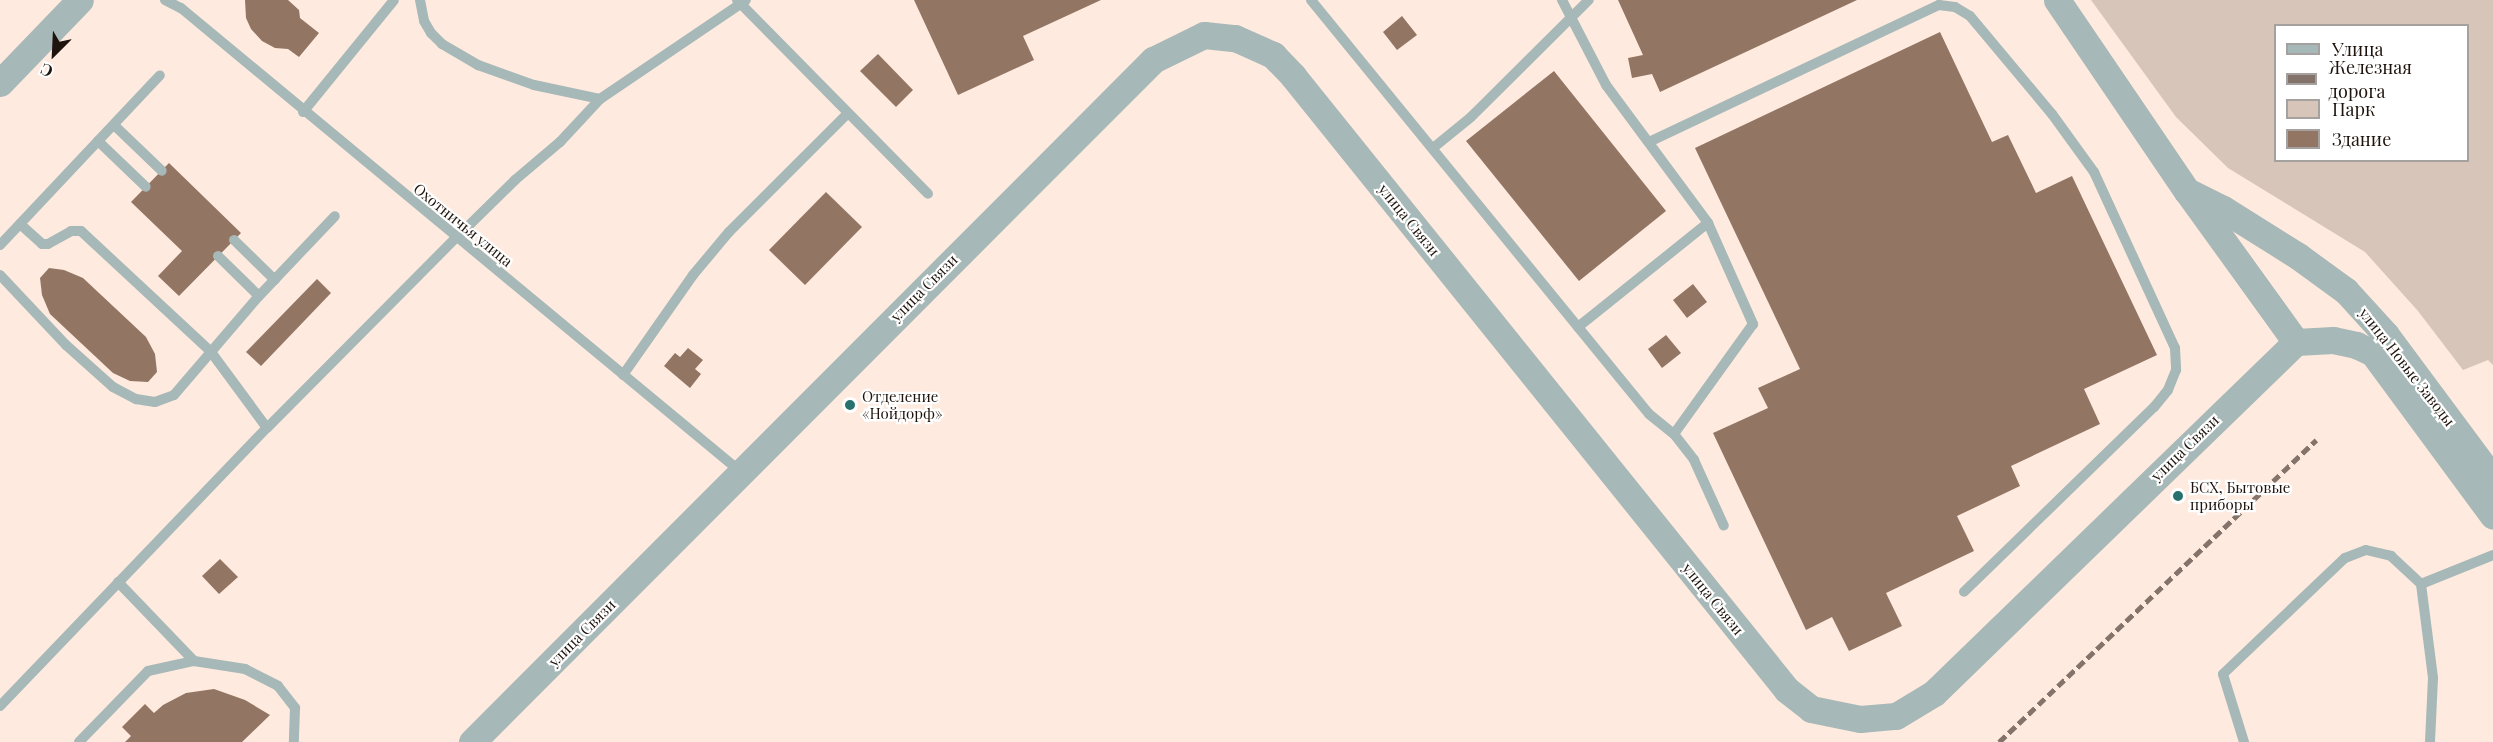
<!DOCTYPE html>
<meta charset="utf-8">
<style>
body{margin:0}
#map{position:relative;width:2493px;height:742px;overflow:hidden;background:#feeade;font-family:"Playfair Display",serif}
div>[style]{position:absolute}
.green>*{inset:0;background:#d8c5b9}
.building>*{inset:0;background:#927563}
.service>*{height:10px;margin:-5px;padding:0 5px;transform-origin:5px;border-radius:5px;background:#a6b8b7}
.tertiary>*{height:27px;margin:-13.5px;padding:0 13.5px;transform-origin:13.5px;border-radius:13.5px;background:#a6b8b7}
.rail>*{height:4.5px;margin-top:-2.25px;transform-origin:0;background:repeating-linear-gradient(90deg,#83736a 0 9px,transparent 0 13.5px)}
.dots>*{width:16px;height:16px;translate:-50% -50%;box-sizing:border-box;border:3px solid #fff;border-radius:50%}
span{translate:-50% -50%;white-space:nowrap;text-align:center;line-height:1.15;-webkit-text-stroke:4.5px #fff;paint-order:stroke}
.street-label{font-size:15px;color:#1f140d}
.poi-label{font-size:15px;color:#1f140d}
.left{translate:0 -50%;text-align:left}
.legend{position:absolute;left:2274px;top:24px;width:195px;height:138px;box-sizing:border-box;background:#fff;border:2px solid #a5a19e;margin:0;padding:8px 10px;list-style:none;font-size:18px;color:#1f140d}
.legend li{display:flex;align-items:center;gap:12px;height:30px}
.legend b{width:30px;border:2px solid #a5a19e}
.north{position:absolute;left:24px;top:24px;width:60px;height:60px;-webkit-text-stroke:4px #fff;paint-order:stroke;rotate:204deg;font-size:16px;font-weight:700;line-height:24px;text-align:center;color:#1f140d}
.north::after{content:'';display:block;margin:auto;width:21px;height:27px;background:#1f140d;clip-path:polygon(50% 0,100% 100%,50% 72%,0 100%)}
</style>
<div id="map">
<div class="green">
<i style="clip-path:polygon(evenodd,2091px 0,2493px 0,2493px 365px,2488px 360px,2463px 370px,2418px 311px,2365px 252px,2228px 168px,2176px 117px,2091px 0,2276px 26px,2468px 26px,2468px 160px,2276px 160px,2276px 26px)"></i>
</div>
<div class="building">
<i style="clip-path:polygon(245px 0,288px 0,299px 10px,300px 18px,319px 33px,299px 57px,288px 49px,275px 48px,262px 41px,251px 29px,246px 18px)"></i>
<i style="clip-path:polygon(914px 0,1101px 0,1023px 36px,1034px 60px,958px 95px)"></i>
<i style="clip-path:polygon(1618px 0,1857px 0,1660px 92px,1652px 74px,1632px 78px,1628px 58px,1643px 55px)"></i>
<i style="clip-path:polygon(1402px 16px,1417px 35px,1397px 50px,1383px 32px)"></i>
<i style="clip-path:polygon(1940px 32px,1992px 142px,2008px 135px,2036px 193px,2072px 176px,2157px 355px,2084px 389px,2100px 424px,2011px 466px,2020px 486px,1957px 516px,1974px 551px,1886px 593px,1902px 626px,1849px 651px,1832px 617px,1806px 630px,1713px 433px,1768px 408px,1758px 388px,1800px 369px,1695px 148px)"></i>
<i style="clip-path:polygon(878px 54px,913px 90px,896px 107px,860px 71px)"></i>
<i style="clip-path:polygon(1554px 71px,1666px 211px,1579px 281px,1466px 141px)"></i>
<i style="clip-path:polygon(169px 163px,241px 233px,179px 296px,158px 276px,182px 251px,131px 202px)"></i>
<i style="clip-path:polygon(826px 192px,862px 227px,805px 285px,769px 250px)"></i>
<i style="clip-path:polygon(49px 268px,64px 270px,83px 278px,146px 337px,155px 354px,157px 372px,148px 382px,130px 381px,113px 373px,50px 314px,42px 295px,40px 278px)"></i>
<i style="clip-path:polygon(317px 279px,331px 293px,261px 366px,246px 352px)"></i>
<i style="clip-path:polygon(1693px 284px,1707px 302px,1687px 318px,1673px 300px)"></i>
<i style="clip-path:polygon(1666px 335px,1681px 353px,1662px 368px,1648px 349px)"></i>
<i style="clip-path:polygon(688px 348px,703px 360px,695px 369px,701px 374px,690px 388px,664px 366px,675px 353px,680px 357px)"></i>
<i style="clip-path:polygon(220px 559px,238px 577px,219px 594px,202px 576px)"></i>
<i style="clip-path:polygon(214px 689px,245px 700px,270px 715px,242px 742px,125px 742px,131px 736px,122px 727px,145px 704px,154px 713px,163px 705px,186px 693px)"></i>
</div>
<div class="service">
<i style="left:165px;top:0;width:18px;rotate:27deg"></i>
<i style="left:181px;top:8px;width:729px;rotate:39.65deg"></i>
<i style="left:420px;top:0;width:21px;rotate:79deg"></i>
<i style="left:424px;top:21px;width:14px;rotate:60deg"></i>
<i style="left:431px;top:33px;width:16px;rotate:45deg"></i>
<i style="left:442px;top:44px;width:42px;rotate:30.3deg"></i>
<i style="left:478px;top:65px;width:59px;rotate:19.7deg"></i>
<i style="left:534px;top:85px;width:67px;rotate:12deg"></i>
<i style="left:737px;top:0;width:272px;rotate:45.4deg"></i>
<i style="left:1311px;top:0;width:534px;rotate:50.77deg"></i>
<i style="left:1649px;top:414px;width:32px;rotate:39deg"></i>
<i style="left:1674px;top:434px;width:33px;rotate:52deg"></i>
<i style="left:1694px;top:460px;width:72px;rotate:65.6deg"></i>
<i style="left:1562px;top:0;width:96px;rotate:62.6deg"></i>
<i style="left:1606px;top:85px;width:172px;rotate:53.5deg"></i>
<i style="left:1708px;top:223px;width:111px;rotate:66deg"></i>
<i style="left:1753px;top:324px;width:135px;rotate:125.7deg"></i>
<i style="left:303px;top:112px;width:144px;rotate:-50.9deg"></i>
<i style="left:114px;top:125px;width:66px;rotate:43.8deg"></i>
<i style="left:98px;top:141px;width:66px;rotate:43.8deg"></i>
<i style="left:1649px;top:142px;width:321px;rotate:-25.3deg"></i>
<i style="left:1939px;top:5px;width:16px;rotate:7deg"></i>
<i style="left:1955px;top:7px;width:17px;rotate:31deg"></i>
<i style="left:1970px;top:16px;width:128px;rotate:50.1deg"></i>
<i style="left:2052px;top:114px;width:72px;rotate:54.1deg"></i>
<i style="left:2094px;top:172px;width:194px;rotate:65.3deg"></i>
<i style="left:2175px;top:348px;width:22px;rotate:87deg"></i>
<i style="left:2176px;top:370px;width:22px;rotate:112deg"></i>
<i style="left:2168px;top:390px;width:22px;rotate:129deg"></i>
<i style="left:2154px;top:407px;width:265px;rotate:135.8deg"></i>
<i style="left:1433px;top:148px;width:49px;rotate:-39.2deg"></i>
<i style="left:1471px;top:117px;width:166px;rotate:-44.8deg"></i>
<i style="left:20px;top:224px;width:30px;rotate:42deg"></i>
<i style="left:42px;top:244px;width:6px"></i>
<i style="left:48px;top:244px;width:26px;rotate:-29deg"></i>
<i style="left:71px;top:231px;width:10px"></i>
<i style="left:81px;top:231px;width:178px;rotate:42.9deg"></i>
<i style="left:211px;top:352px;width:94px;rotate:53.6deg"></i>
<i style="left:234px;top:240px;width:57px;rotate:44.3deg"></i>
<i style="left:0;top:245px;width:233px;rotate:-46.7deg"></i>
<i style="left:218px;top:256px;width:57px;rotate:44.3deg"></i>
<i style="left:0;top:275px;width:96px;rotate:46.7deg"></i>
<i style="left:66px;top:345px;width:63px;rotate:41.8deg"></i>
<i style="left:113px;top:387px;width:26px;rotate:28deg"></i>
<i style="left:136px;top:399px;width:19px;rotate:9deg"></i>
<i style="left:155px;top:402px;width:20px;rotate:-20deg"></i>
<i style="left:174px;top:395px;width:130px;rotate:-49.4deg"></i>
<i style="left:259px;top:296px;width:110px;rotate:-46.5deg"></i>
<i style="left:1578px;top:327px;width:166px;rotate:-38.7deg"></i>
<i style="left:623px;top:375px;width:122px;rotate:-55deg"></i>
<i style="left:693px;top:275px;width:56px;rotate:-50.1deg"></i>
<i style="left:729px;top:232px;width:168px;rotate:-45deg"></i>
<i style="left:118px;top:582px;width:110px;rotate:46.1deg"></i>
<i style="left:2421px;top:584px;width:78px;rotate:-21.9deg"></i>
<i style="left:0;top:706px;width:385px;rotate:-46.2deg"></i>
<i style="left:267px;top:428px;width:268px;rotate:-45.2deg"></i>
<i style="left:456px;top:238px;width:83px;rotate:-44.5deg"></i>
<i style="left:515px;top:180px;width:59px;rotate:-40.2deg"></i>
<i style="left:560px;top:142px;width:59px;rotate:-47.1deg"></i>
<i style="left:600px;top:99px;width:176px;rotate:-34.1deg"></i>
<i style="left:79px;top:742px;width:99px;rotate:-45.8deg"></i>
<i style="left:148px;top:671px;width:47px;rotate:-12.3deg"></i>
<i style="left:194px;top:661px;width:52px;rotate:8.9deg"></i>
<i style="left:245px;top:669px;width:37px;rotate:27deg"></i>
<i style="left:278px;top:686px;width:28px;rotate:52deg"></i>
<i style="left:295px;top:708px;width:34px;rotate:92deg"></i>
<i style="left:2244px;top:742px;width:71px;rotate:-107.2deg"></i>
<i style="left:2223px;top:674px;width:168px;rotate:-43.6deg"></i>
<i style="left:2345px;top:558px;width:22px;rotate:-21deg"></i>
<i style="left:2366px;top:550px;width:26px;rotate:13deg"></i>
<i style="left:2391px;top:556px;width:41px;rotate:43deg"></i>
<i style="left:2421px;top:584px;width:95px;rotate:82.7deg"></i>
<i style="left:2433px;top:678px;width:64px;rotate:92.7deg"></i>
</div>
<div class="tertiary">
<i style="left:2057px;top:0;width:231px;rotate:55.8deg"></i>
<i style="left:2187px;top:191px;width:186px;rotate:54.2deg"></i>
<i style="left:0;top:83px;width:115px;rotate:-46.1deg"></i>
<i style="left:2187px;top:191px;width:40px;rotate:26.6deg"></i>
<i style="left:2223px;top:209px;width:89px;rotate:32.1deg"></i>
<i style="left:2298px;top:256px;width:59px;rotate:36.1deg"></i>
<i style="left:2346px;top:291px;width:59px;rotate:47.7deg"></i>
<i style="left:2386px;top:335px;width:179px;rotate:53.4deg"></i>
<i style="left:472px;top:742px;width:964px;rotate:-45.04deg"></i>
<i style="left:1153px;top:60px;width:57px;rotate:-26.1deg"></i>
<i style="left:1204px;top:35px;width:31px;rotate:6deg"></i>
<i style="left:1235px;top:38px;width:42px;rotate:24.1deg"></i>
<i style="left:1273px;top:55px;width:29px;rotate:46deg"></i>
<i style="left:1293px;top:76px;width:788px;rotate:51.18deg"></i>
<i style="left:1787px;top:690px;width:31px;rotate:38deg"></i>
<i style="left:1811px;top:709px;width:50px;rotate:11.5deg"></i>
<i style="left:1860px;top:719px;width:36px;rotate:-5deg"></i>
<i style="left:1896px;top:716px;width:44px;rotate:-31.2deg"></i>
<i style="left:1934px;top:693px;width:504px;rotate:-44.12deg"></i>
<i style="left:2296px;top:342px;width:37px;rotate:-3deg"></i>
<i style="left:2333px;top:340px;width:24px;rotate:12deg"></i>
<i style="left:2356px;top:345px;width:19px;rotate:25deg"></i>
<i style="left:2373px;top:353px;width:202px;rotate:53.6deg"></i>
</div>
<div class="rail">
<i style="left:1999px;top:742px;width:438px;rotate:-43.6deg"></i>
</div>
<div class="dots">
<i style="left:850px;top:405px;background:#27716e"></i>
<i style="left:2178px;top:496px;background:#27716e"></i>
</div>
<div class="street-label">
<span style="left:1409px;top:220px;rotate:51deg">улица Связи</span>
<span style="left:463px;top:225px;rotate:39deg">Охотничья улица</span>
<span style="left:924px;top:288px;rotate:-45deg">улица Связи</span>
<span style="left:2407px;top:367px;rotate:52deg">улица Новые Заводы</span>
<span style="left:2185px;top:448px;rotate:-44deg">улица Связи</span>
<span style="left:1713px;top:599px;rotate:51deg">улица Связи</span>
<span style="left:582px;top:633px;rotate:-45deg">улица Связи</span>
</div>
<div class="poi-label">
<span class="left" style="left:862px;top:405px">Отделение<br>«Нойдорф»</span>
<span class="left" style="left:2190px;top:496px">БСХ, Бытовые<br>приборы</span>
</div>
<ul class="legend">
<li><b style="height:8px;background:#a6b8b7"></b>Улица</li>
<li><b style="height:8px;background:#83736a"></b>Железная дорога</li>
<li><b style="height:16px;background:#d8c5b9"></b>Парк</li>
<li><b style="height:16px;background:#927563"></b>Здание</li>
</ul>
<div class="north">С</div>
</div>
